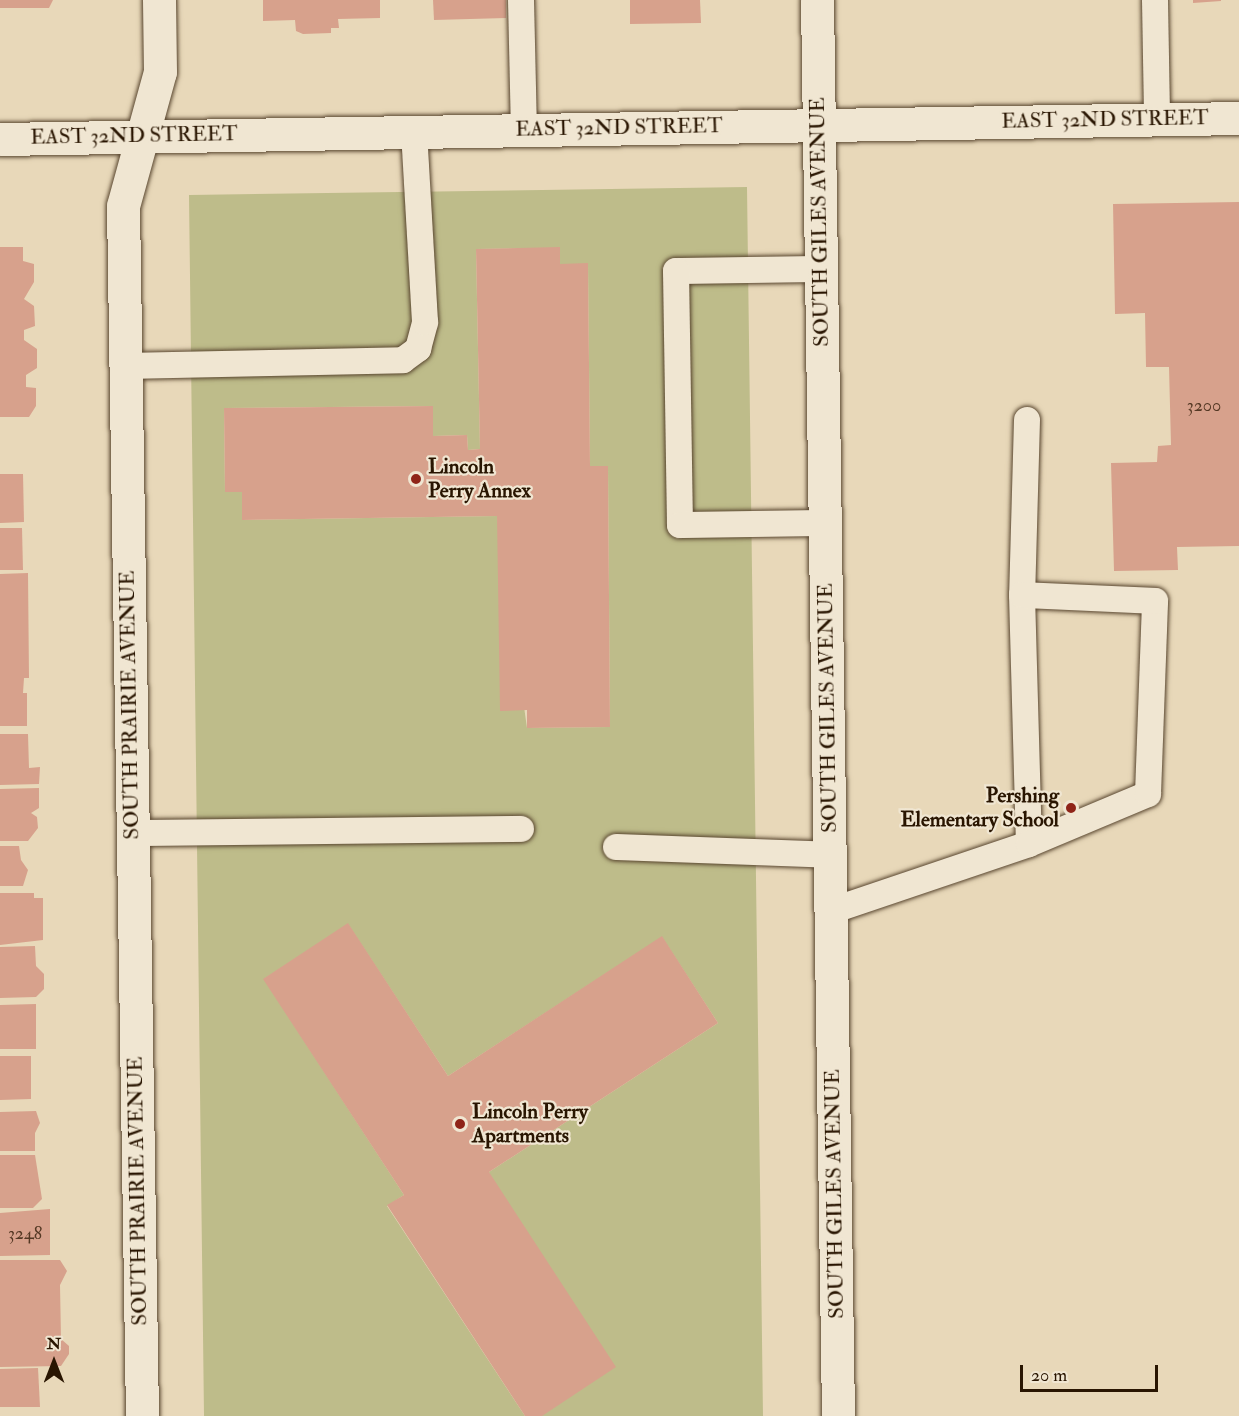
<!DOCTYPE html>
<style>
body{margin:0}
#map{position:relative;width:1239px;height:1416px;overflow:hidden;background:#e8d8b9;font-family:"IM FELL Double Pica",serif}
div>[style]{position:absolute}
.green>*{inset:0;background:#bebc8a}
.building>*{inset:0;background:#d7a18c}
.roads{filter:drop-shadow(0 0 2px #59462f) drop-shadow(0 0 2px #59462f)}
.service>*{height:26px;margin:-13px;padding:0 13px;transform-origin:13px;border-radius:13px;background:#f0e6d2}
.minor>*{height:33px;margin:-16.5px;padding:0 16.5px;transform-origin:16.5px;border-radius:16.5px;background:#f0e6d2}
.dots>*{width:16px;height:16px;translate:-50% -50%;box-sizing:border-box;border:3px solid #f0e6d2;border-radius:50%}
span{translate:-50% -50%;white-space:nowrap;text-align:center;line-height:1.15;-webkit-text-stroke:4.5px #f0e6d2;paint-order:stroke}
.number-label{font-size:18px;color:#543824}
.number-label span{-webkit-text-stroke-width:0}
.street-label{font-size:21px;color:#291501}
.poi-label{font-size:21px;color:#291501;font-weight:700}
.left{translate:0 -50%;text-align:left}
.right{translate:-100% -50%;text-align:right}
.north{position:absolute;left:24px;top:1332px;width:60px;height:60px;-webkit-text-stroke:4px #f0e6d2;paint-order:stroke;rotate:0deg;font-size:16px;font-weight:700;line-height:24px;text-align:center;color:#291501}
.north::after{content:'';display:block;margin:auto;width:21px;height:27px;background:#291501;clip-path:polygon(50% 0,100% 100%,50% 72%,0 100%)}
.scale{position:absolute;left:1020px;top:1365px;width:138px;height:27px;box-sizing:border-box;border:3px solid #291501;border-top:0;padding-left:8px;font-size:18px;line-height:21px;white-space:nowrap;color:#291501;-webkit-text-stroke:4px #f0e6d2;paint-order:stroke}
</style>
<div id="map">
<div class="green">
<i style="clip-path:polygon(evenodd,747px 187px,763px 1416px,542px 1416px,489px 1172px,718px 1023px,662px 937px,448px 1076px,348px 924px,264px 979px,404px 1195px,387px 1206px,525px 1416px,204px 1416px,189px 195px,747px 187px,560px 248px,560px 264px,588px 264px,590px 466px,608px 467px,610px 727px,527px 728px,497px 516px,242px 520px,242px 492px,225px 492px,224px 408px,432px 406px,433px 436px,467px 435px,468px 450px,480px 449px,476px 249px,560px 248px)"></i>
</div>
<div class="building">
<i style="clip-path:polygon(0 0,53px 0,49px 8px,0 8px)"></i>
<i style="clip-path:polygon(263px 0,380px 0,380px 18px,338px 19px,339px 28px,331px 28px,331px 33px,303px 34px,296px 31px,295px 20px,263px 21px)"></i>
<i style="clip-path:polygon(433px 0,506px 0,506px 18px,434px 20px)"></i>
<i style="clip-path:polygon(630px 0,700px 0,701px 23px,630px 24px)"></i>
<i style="clip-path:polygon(1193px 0,1221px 0,1221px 1px,1193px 3px)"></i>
<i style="clip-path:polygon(1239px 202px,1239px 546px,1177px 547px,1178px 570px,1114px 571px,1111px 463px,1157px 462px,1158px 446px,1171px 445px,1169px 367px,1146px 367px,1145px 313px,1115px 314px,1113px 204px)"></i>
<i style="clip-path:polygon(0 247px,23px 247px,23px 261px,34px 264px,34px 282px,24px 299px,34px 306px,35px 326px,24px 330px,24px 340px,37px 349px,37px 368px,26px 375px,26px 387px,36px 388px,36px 406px,29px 417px,0 417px)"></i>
<i style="clip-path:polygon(560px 247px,560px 264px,588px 263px,590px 466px,608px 466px,610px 727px,527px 728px,527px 710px,500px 711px,497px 516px,242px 520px,242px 492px,225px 492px,224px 408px,433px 406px,433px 436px,467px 435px,468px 450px,480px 449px,476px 249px)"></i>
<i style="clip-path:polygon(0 474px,23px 474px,24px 522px,0 523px)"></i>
<i style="clip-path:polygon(0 528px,22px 528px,23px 570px,0 570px)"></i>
<i style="clip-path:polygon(28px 573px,29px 678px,24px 678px,23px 693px,27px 693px,27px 726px,0 726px,0 574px)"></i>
<i style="clip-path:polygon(0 734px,28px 734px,29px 768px,40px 767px,39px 784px,0 785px)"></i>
<i style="clip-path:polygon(39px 788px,39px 808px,31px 813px,37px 817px,38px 828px,28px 841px,0 841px,0 789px)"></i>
<i style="clip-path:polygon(0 846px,19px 846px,21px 860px,28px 870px,23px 886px,0 886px)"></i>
<i style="clip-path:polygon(0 893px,34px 893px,34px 898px,43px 898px,43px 940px,0 945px)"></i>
<i style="clip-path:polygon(348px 923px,448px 1076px,662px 936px,718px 1023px,489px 1172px,616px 1367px,542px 1416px,525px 1416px,387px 1205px,404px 1195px,263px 979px)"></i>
<i style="clip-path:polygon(35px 946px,36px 966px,44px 974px,44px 989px,36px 997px,0 998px,0 947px)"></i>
<i style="clip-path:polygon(36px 1004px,36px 1049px,0 1049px,0 1005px)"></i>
<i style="clip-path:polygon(0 1056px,31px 1056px,31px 1099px,0 1100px)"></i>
<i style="clip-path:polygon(36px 1111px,40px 1123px,35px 1133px,35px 1151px,0 1151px,0 1112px)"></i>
<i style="clip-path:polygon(0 1155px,35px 1155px,42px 1199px,33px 1208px,0 1208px)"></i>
<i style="clip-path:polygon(50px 1209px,50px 1255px,0 1256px,0 1213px)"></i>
<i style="clip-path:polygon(0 1260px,60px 1260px,67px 1271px,60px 1285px,61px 1339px,69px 1346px,69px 1354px,61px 1366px,0 1367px)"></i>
<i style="clip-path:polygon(38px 1368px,40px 1407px,0 1407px,0 1369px)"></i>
</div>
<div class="roads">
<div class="service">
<i style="left:521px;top:0;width:130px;rotate:88.7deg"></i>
<i style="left:1155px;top:0;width:119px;rotate:89deg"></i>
<i style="left:821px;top:269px;width:145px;rotate:179.2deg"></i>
<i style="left:676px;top:271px;width:254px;rotate:89.1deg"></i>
<i style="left:680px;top:525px;width:145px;rotate:-0.8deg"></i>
<i style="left:125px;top:366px;width:278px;rotate:-1.2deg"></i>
<i style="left:403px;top:360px;width:19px;rotate:-36deg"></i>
<i style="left:418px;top:349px;width:28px;rotate:-75deg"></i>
<i style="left:425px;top:322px;width:191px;rotate:-93.3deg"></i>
<i style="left:1027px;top:420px;width:175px;rotate:91.6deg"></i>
<i style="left:1022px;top:595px;width:249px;rotate:88.4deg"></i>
<i style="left:132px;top:833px;width:389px;rotate:-0.6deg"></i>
<i style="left:616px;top:847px;width:214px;rotate:2.1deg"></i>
<i style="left:831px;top:911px;width:209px;rotate:-18.7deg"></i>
<i style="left:1029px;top:844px;width:129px;rotate:-22.8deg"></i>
<i style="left:1148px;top:794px;width:193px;rotate:-87.9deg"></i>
<i style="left:1155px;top:601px;width:133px;rotate:-177.4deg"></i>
</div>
<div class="minor">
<i style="left:817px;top:0;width:1416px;rotate:89.15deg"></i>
<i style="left:0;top:139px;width:1239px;rotate:-0.97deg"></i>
<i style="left:142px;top:1416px;width:1210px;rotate:-90.9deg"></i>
<i style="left:123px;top:206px;width:139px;rotate:-74.6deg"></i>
<i style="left:160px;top:72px;width:72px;rotate:-90.8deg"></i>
</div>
</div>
<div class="dots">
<i style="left:416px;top:479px;background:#8f2418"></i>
<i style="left:1071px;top:808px;background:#8f2418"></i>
<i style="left:460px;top:1124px;background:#8f2418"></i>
</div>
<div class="number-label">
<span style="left:1204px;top:406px">3200</span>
<span style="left:25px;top:1234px">3248</span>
</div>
<div class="street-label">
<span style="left:1105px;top:120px;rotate:-1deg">EAST 32ND STREET</span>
<span style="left:619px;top:128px;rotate:-1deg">EAST 32ND STREET</span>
<span style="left:134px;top:136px;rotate:-1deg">EAST 32ND STREET</span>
<span style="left:820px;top:222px;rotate:-91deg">SOUTH GILES AVENUE</span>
<span style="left:130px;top:705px;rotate:-91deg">SOUTH PRAIRIE AVENUE</span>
<span style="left:828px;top:708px;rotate:-91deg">SOUTH GILES AVENUE</span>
<span style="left:138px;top:1191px;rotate:-91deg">SOUTH PRAIRIE AVENUE</span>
<span style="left:835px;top:1194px;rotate:-91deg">SOUTH GILES AVENUE</span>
</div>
<div class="poi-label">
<span class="left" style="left:428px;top:479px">Lincoln<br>Perry Annex</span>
<span class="right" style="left:1059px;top:808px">Pershing<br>Elementary School</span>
<span class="left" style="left:472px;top:1124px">Lincoln Perry<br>Apartments</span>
</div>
<div class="north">N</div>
<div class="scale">20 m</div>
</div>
